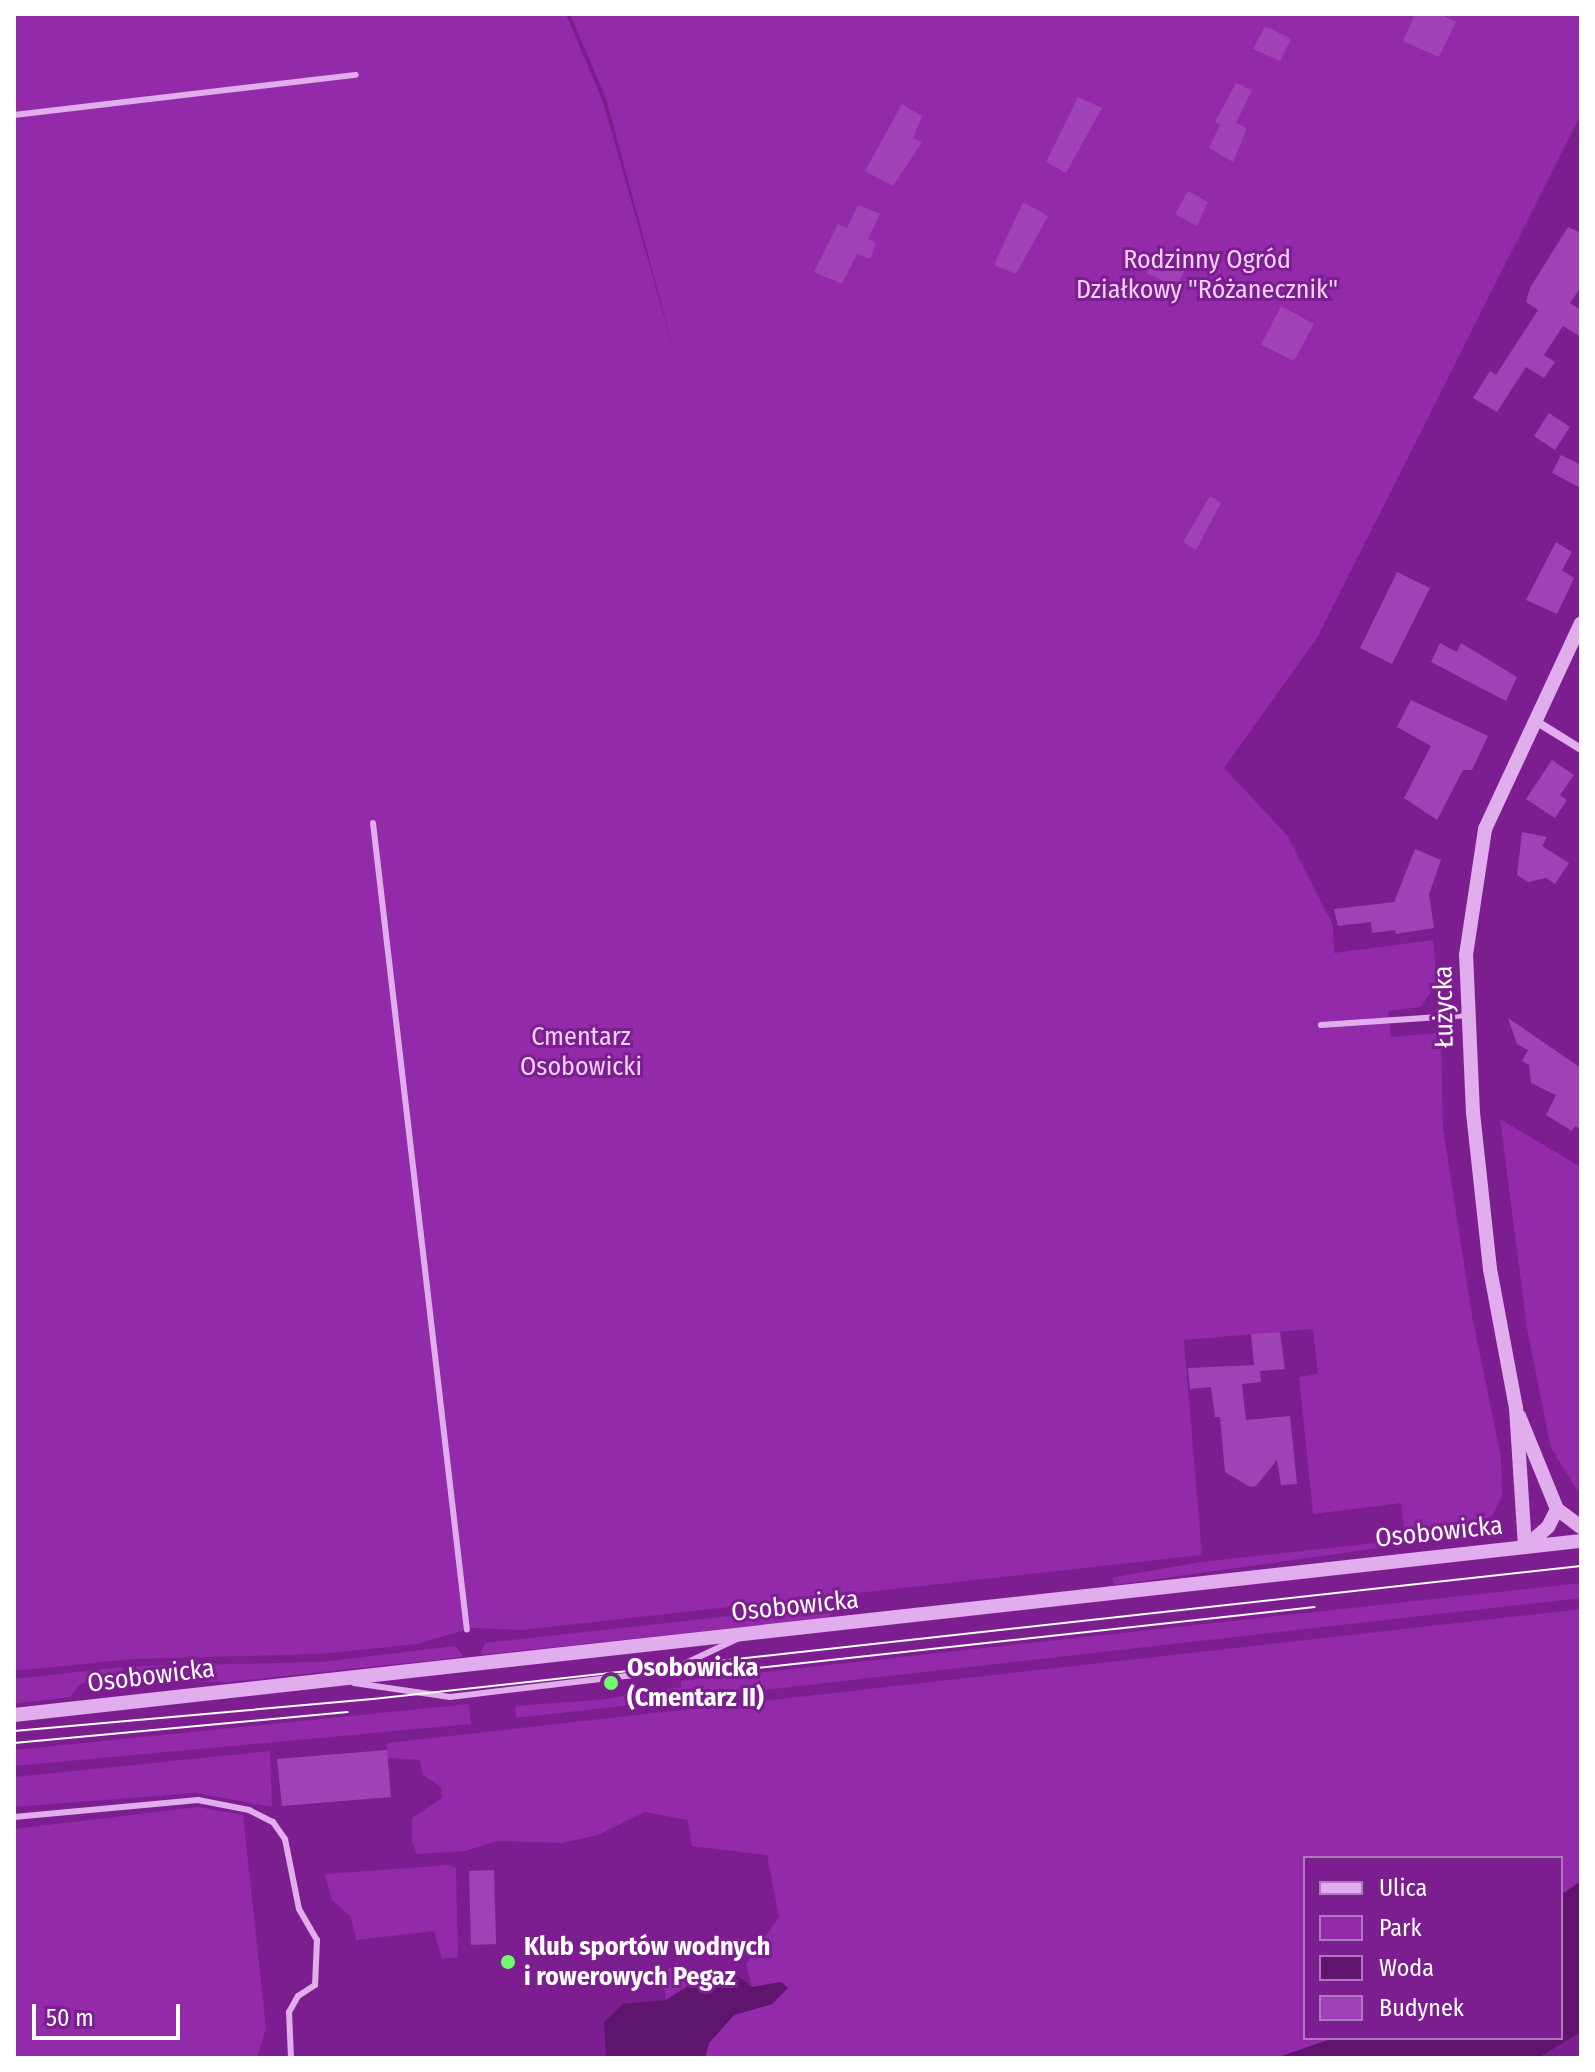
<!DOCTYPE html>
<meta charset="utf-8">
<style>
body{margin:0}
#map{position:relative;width:1595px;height:2072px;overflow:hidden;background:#7c1e8f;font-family:"Fira Sans Condensed",sans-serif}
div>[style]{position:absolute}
.green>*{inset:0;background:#922aaa}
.water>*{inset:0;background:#5f146e}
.building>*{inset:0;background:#a042b5}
.service>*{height:6px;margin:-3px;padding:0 3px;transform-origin:3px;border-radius:3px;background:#e1aded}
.minor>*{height:8px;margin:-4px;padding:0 4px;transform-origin:4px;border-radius:4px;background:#e1aded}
.tertiary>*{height:14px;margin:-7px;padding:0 7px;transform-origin:7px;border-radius:7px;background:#e1aded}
.tram>*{height:2px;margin:-1px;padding:0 1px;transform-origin:1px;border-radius:1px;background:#fff}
.dots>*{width:22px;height:22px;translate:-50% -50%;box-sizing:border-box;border:4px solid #7c1e8f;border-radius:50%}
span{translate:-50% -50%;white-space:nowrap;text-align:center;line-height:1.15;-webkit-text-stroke:6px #7c1e8f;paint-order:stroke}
.park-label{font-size:26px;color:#f2d2fa}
.street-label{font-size:26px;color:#fff}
.poi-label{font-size:26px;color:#fff;font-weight:700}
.left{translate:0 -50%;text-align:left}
.frame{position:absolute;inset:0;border:16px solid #fff;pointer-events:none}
.legend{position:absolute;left:1303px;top:1856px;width:260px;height:184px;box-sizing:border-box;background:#7c1e8f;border:2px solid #b078bc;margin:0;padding:10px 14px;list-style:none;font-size:24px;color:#fff}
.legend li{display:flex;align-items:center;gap:16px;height:40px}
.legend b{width:40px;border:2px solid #b078bc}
.scale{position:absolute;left:32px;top:2004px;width:148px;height:36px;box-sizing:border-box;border:4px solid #fff;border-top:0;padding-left:10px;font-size:24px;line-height:28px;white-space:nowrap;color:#fff;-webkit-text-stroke:6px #7c1e8f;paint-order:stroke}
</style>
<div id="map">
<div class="green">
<i style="clip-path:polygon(14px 14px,566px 14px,604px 105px,675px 355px,606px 98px,570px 14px,1581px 14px,1581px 114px,1317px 638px,1224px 768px,1287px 835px,1333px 925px,1334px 953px,1433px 940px,1437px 983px,1421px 1007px,1388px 1011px,1391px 1037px,1435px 1033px,1441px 1038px,1443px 1128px,1472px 1316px,1501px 1457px,1502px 1496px,1492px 1516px,1467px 1527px,1405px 1533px,1401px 1503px,1313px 1514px,1299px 1377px,1318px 1374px,1313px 1329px,1184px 1340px,1202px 1555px,521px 1630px,472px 1628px,417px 1644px,320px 1654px,133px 1659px,14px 1671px)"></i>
<i style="clip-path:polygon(1500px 1119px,1581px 1167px,1581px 1496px,1551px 1448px,1527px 1328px)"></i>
<i style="clip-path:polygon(1384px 1542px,1379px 1548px,1114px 1585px,1112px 1578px,1104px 1579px,1201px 1562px)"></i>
<i style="clip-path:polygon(1581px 1583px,1581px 1598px,516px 1718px,515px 1706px,598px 1700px,681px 1687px,681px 1681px)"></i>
<i style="clip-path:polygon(840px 1604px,828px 1618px,480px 1655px,485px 1643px)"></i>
<i style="clip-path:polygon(1581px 1609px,1581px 1881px,1561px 1895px,1561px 1858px,1305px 1858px,1305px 2038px,1334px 2038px,1276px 2058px,705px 2058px,709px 2043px,734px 2015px,772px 2004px,752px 1987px,746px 1964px,779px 1917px,767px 1855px,692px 1846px,688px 1820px,645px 1812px,598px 1835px,562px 1843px,497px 1841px,465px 1851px,417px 1854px,412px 1842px,412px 1818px,442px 1798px,441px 1787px,423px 1775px,420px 1760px,387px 1758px,387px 1743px)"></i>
<i style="clip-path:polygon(456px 1646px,463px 1657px,228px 1682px,164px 1681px,161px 1674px,137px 1676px,136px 1666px,321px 1662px)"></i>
<i style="clip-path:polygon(123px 1667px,124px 1674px,80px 1684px,70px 1697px,14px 1704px,14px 1679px)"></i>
<i style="clip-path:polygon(469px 1704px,471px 1724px,14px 1766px,14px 1750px)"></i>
<i style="clip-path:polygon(270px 1751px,272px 1807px,196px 1793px,14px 1807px,14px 1777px)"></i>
<i style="clip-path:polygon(198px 1807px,243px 1815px,266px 2028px,257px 2058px,14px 2058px,14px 1829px)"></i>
<i style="clip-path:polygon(449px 1865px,456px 1868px,458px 1957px,442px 1959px,434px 1931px,356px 1940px,351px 1917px,332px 1900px,325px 1874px)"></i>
<i style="clip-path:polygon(677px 1962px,695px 1980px,666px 2000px,662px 1974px)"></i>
</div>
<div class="water">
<i style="clip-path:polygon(1581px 1881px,1581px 2032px,1538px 2058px,1276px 2058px,1334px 2038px,1561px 2038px,1561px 1895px)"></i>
<i style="clip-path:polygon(711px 1973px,735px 1974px,752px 1987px,781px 1982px,788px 1988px,772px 2004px,734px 2015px,709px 2043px,705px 2058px,606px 2058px,604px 2022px,623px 2004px,666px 2000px)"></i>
</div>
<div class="building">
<i style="clip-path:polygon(1415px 14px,1440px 14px,1456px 22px,1439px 57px,1403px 41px)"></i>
<i style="clip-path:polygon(1265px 26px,1291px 39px,1280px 61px,1253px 49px)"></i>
<i style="clip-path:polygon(1236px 83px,1252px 90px,1236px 123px,1247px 128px,1233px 162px,1209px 148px,1220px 125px,1215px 122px)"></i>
<i style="clip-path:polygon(1078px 97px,1102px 108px,1066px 173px,1046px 162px)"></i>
<i style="clip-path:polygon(902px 104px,922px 116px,913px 138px,922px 142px,893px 186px,865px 171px)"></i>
<i style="clip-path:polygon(1188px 191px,1208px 202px,1197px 226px,1175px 214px)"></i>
<i style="clip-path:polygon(1023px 202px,1048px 216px,1016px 274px,994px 265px)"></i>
<i style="clip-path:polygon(858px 205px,880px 214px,868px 239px,876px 243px,870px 259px,857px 254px,842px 284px,814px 272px,838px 224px,847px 228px)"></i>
<i style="clip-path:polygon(1568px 227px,1581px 233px,1581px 287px,1570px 303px,1581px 310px,1581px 337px,1563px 326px,1544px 355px,1555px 362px,1544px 378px,1526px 367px,1497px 412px,1473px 398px,1490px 371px,1496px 375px,1538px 310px,1526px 302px,1530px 288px)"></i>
<i style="clip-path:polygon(1152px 253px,1185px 269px,1177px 287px,1146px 273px)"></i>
<i style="clip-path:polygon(1281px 306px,1314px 324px,1294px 361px,1261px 345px)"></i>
<i style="clip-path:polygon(1549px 413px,1570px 427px,1555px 450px,1534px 436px)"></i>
<i style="clip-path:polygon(1561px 455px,1581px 465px,1581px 488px,1552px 473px)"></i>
<i style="clip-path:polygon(1210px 496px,1221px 503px,1196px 550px,1183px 542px)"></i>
<i style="clip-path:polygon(1556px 542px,1572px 552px,1562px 570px,1574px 578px,1557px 614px,1526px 600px)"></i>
<i style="clip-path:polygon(1397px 572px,1430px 588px,1392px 664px,1360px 648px)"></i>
<i style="clip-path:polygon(1440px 643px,1457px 652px,1461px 643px,1517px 677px,1506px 701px,1431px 662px)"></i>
<i style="clip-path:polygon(1411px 700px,1488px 736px,1472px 770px,1463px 770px,1437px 820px,1404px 798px,1431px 746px,1397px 727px)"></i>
<i style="clip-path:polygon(1552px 760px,1574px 775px,1560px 795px,1567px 800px,1555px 818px,1526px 799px)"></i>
<i style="clip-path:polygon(1522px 832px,1547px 837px,1542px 846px,1569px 863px,1555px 884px,1546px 878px,1528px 882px,1517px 875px)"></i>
<i style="clip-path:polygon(1415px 849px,1441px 860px,1429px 894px,1434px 928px,1396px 934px,1395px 930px,1372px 933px,1371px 922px,1338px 926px,1334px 909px,1394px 902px)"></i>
<i style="clip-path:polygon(1508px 1018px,1581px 1068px,1581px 1129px,1575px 1126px,1572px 1131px,1546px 1115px,1556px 1095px,1531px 1083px,1529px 1065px,1522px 1061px,1528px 1050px,1517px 1044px)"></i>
<i style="clip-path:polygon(1280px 1332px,1285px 1369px,1260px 1371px,1261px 1382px,1242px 1384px,1246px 1420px,1290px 1416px,1297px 1484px,1281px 1485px,1277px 1460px,1256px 1486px,1250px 1487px,1225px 1472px,1220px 1417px,1215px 1417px,1211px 1387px,1190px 1389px,1188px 1368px,1254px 1365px,1251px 1334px)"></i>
<i style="clip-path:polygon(387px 1750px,391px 1797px,282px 1806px,277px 1759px)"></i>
<i style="clip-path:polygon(494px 1870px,496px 1944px,471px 1945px,469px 1871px)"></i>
</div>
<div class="service">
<i style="left:14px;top:115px;width:344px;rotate:-6.7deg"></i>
<i style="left:373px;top:823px;width:812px;rotate:83.36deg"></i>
<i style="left:1321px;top:1025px;width:145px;rotate:-3.9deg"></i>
<i style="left:354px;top:1683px;width:97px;rotate:8.3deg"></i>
<i style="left:450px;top:1697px;width:221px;rotate:-6.8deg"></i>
<i style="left:669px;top:1671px;width:75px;rotate:-25.2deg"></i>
<i style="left:14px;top:1817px;width:185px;rotate:-5.3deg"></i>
<i style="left:198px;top:1800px;width:52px;rotate:11.1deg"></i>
<i style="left:249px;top:1810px;width:27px;rotate:27deg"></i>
<i style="left:273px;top:1822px;width:21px;rotate:55deg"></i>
<i style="left:285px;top:1839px;width:71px;rotate:78.7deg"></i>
<i style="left:299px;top:1909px;width:36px;rotate:60deg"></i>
<i style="left:317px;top:1940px;width:45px;rotate:92.5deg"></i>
<i style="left:315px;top:1985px;width:20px;rotate:147deg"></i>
<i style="left:298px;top:1996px;width:18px;rotate:119deg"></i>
<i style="left:289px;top:2012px;width:46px;rotate:87.5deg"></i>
</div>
<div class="minor">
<i style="left:1534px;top:720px;width:55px;rotate:31.7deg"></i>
</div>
<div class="tertiary">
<i style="left:1519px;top:1416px;width:100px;rotate:67.8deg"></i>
<i style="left:1557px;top:1509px;width:30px;rotate:37deg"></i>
<i style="left:1525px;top:1547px;width:139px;rotate:-93.7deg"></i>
<i style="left:1516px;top:1408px;width:141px;rotate:-100.6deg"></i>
<i style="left:1490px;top:1269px;width:157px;rotate:-96.2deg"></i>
<i style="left:1473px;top:1113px;width:158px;rotate:-92.5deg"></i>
<i style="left:1466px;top:955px;width:127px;rotate:-81.4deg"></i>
<i style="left:1485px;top:829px;width:227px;rotate:-65deg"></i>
<i style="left:1525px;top:1547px;width:30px;rotate:-41deg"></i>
<i style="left:1548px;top:1527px;width:20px;rotate:-63deg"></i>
<i style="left:14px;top:1715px;width:1577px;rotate:-6.34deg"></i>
</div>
<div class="tram">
<i style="left:730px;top:1671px;width:588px;rotate:-6.24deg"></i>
<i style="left:14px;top:1731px;width:360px;rotate:-5.1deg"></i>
<i style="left:373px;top:1699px;width:1215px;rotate:-6.28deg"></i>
<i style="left:14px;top:1743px;width:335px;rotate:-5.3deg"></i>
</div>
<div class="dots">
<i style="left:611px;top:1683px;background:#6ffc6c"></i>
<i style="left:508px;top:1962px;background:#6ffc6c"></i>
</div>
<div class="park-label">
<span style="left:1207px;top:275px">Rodzinny Ogród<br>Działkowy "Różanecznik"</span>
<span style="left:581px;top:1052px">Cmentarz<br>Osobowicki</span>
</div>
<div class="street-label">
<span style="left:1444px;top:1007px;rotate:-91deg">Łużycka</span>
<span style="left:1439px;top:1532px;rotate:-6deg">Osobowicka</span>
<span style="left:795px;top:1606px;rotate:-6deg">Osobowicka</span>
<span style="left:151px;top:1676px;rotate:-7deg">Osobowicka</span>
</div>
<div class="poi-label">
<span class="left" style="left:627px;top:1683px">Osobowicka<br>(Cmentarz II)</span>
<span class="left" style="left:524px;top:1962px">Klub sportów wodnych<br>i rowerowych Pegaz</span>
</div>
<div class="frame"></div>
<ul class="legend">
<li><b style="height:10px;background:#e1aded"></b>Ulica</li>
<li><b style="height:22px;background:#922aaa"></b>Park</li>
<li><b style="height:22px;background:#5f146e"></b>Woda</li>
<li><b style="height:22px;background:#a042b5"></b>Budynek</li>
</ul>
<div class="scale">50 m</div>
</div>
